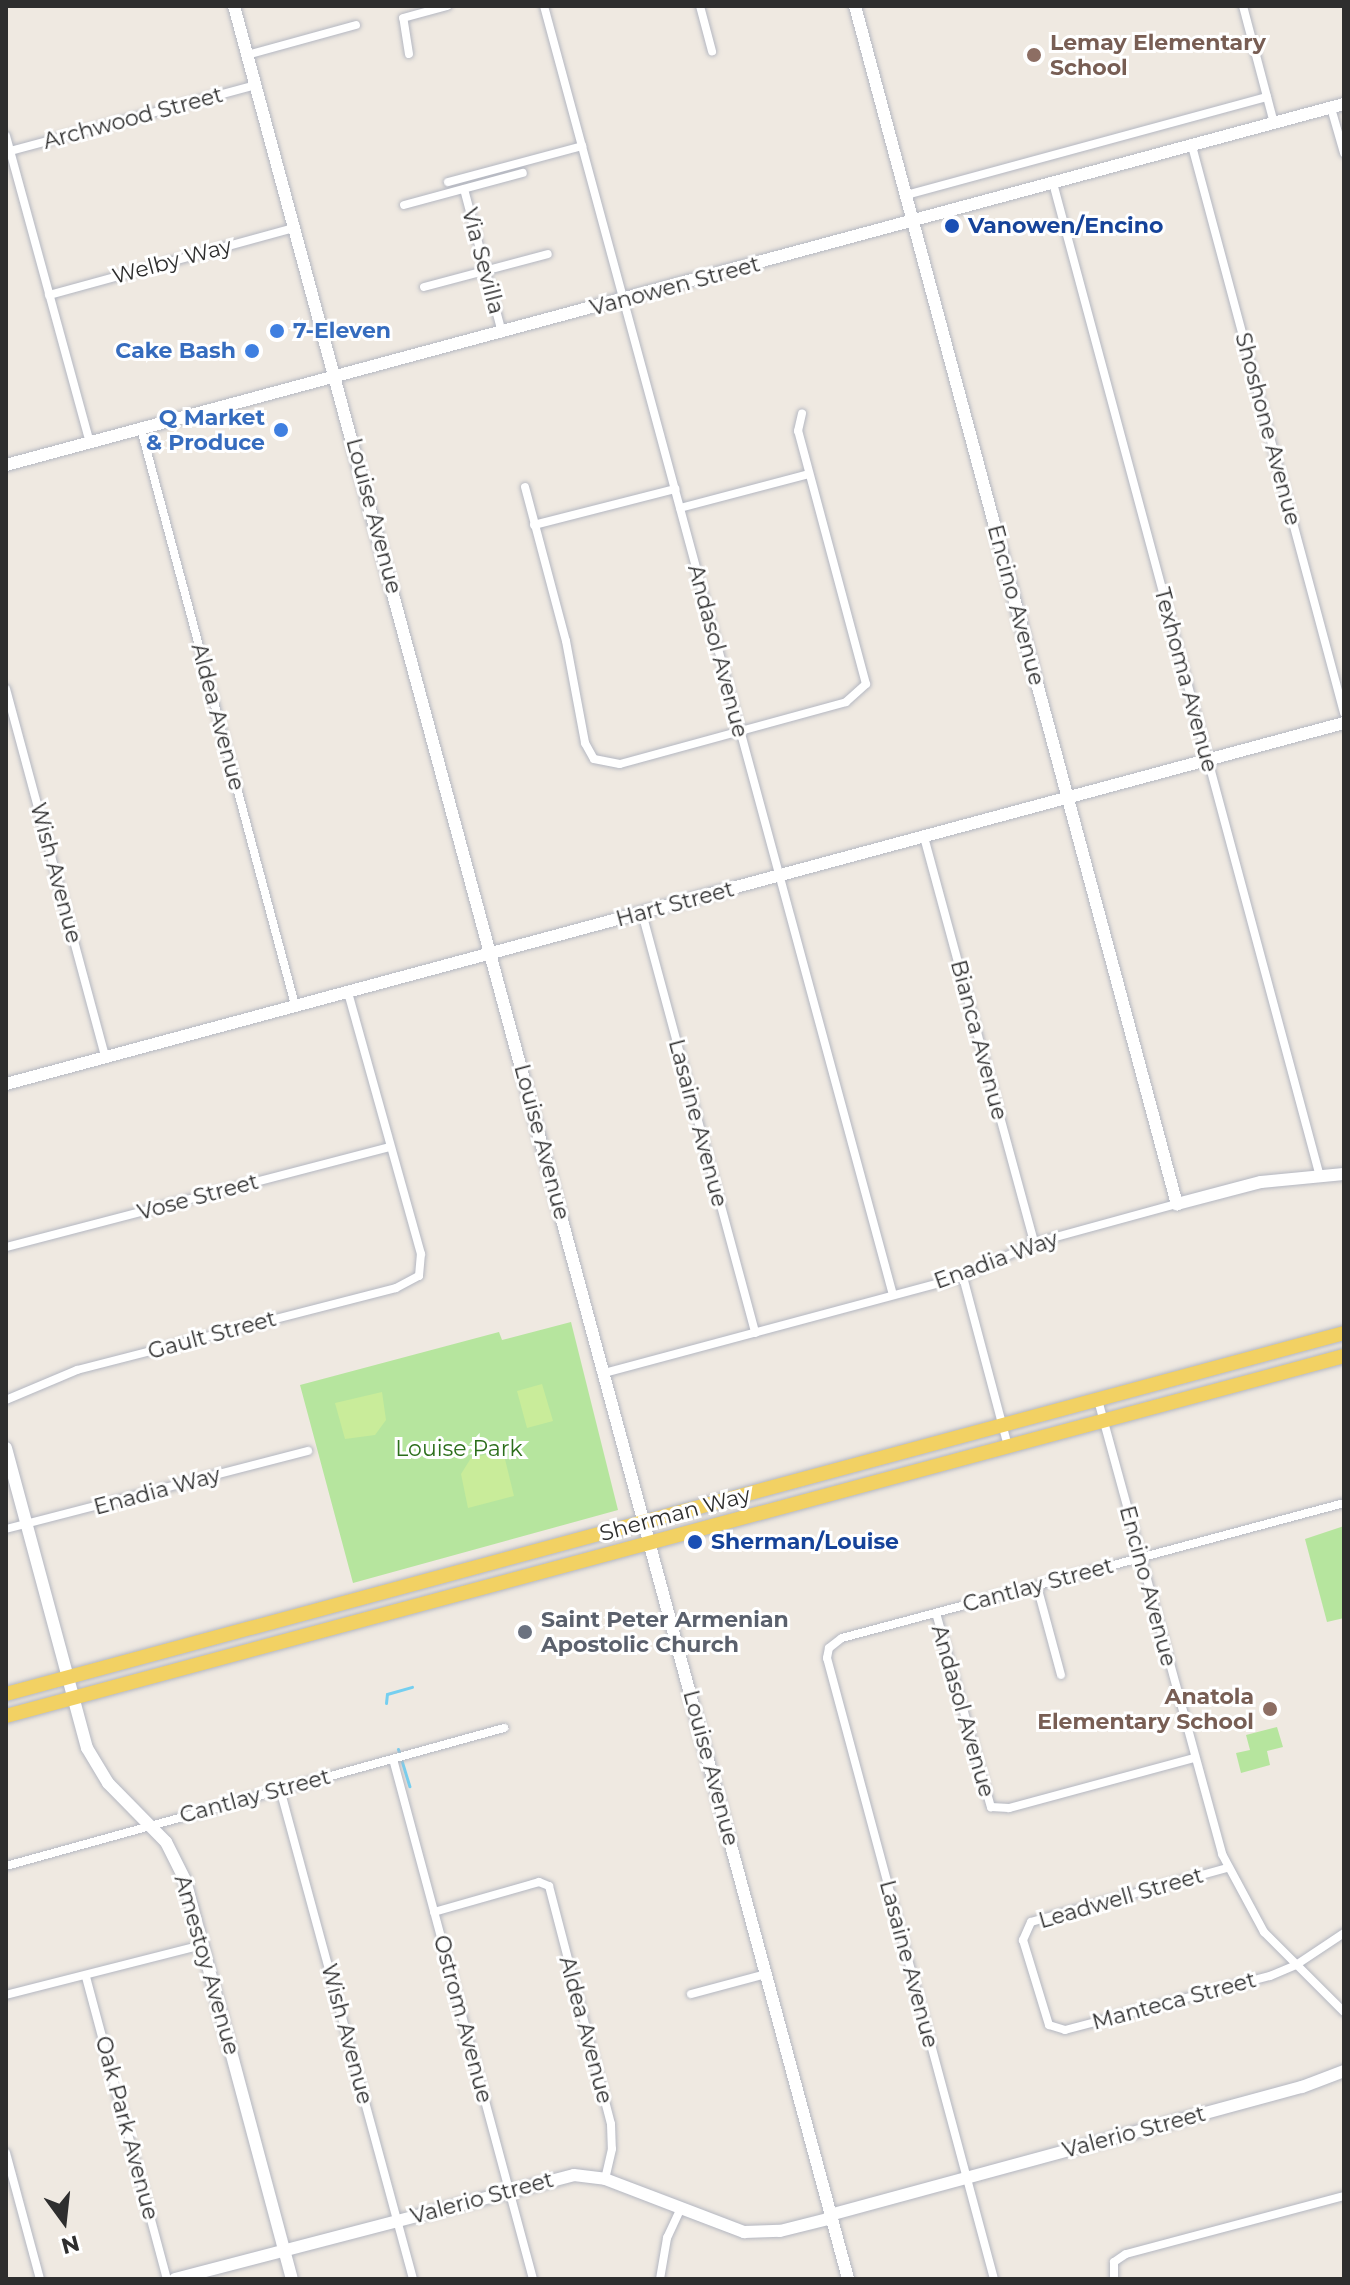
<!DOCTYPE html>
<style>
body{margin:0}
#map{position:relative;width:1350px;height:2285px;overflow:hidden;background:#efe9e1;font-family:Montserrat,sans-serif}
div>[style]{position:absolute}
.green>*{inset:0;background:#b6e59e}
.pitch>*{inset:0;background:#c9ec9a}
.stream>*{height:3px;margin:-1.5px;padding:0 1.5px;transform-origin:1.5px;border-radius:1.5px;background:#75cff0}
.roads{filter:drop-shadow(0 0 2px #b4b7c1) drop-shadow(0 0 2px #b4b7c1)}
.street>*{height:8px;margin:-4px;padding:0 4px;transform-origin:4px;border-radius:4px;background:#fff}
.secondary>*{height:12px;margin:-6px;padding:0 6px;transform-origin:6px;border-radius:6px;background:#fff}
.primary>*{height:14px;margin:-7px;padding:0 7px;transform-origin:7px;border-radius:7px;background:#f2d163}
.dots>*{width:22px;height:22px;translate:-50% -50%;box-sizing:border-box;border:4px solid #fff;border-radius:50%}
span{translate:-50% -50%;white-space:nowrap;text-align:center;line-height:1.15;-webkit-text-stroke:6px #fff;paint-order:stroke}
.education-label{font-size:22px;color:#785e54;font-weight:700}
.left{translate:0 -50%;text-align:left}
.right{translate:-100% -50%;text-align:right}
.street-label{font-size:22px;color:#2e2e2e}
.transit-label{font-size:22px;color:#164399;font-weight:700}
.shop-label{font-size:22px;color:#366cbe;font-weight:700}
.park-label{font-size:22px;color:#2c6e1b}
.worship-label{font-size:22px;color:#5b616d;font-weight:700}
.frame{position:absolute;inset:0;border:8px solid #2e2e2e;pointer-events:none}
.north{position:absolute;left:24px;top:2181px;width:80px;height:80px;-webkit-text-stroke:6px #fff;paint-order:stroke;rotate:165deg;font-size:22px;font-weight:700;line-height:32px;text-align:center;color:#2e2e2e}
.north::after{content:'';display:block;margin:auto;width:28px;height:36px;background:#2e2e2e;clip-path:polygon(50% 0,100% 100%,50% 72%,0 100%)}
</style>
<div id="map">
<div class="green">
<i style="clip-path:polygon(571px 1322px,618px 1510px,353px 1583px,300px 1385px,499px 1332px,502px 1340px)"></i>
<i style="clip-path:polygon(1344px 1526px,1344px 1618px,1327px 1622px,1305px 1539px)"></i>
<i style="clip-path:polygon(1277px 1727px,1283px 1747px,1267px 1751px,1270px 1765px,1241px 1773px,1236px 1753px,1250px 1750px,1246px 1735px)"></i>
</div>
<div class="pitch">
<i style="clip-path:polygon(542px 1384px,553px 1421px,527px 1428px,517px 1391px)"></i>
<i style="clip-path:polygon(382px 1392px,386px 1420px,375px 1435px,345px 1439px,335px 1403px)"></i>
<i style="clip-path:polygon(503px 1451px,514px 1496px,468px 1508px,461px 1474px,471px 1458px)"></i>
</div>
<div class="stream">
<i style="left:386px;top:1703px;width:9px;rotate:-84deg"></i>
<i style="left:387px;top:1694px;width:26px;rotate:-16deg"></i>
<i style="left:398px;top:1749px;width:39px;rotate:73deg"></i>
</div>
<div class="roads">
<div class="street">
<i style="left:544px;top:6px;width:1335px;rotate:74.85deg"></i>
<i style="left:700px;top:6px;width:47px;rotate:75.1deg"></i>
<i style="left:1243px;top:6px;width:121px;rotate:75.2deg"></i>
<i style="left:409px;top:54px;width:36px;rotate:-99deg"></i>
<i style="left:403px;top:18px;width:46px;rotate:-15.3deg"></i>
<i style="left:247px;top:55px;width:113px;rotate:-15.4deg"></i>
<i style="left:1331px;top:108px;width:47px;rotate:73.9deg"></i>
<i style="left:6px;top:136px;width:318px;rotate:74.7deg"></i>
<i style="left:1192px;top:146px;width:587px;rotate:74.99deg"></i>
<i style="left:10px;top:151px;width:255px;rotate:-15deg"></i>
<i style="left:448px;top:182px;width:139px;rotate:-15deg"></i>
<i style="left:1053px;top:183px;width:1029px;rotate:74.96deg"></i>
<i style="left:464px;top:189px;width:149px;rotate:75.2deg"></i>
<i style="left:906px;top:195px;width:374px;rotate:-15.2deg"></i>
<i style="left:404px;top:205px;width:123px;rotate:-15.1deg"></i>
<i style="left:424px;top:287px;width:128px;rotate:-14.9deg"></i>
<i style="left:49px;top:295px;width:254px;rotate:-15.3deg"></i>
<i style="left:141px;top:429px;width:596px;rotate:75.03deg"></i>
<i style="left:525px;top:487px;width:159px;rotate:75.1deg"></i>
<i style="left:566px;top:641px;width:104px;rotate:79.4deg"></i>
<i style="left:585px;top:743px;width:18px;rotate:61deg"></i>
<i style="left:594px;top:759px;width:26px;rotate:11deg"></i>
<i style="left:620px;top:764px;width:234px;rotate:-15.3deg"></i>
<i style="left:846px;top:702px;width:27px;rotate:-42deg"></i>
<i style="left:866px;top:684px;width:262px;rotate:-105deg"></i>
<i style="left:798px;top:431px;width:18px;rotate:-77deg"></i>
<i style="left:680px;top:508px;width:133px;rotate:-14.8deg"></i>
<i style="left:534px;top:525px;width:146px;rotate:-14.3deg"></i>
<i style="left:6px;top:689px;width:381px;rotate:74.9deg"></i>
<i style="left:924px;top:837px;width:421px;rotate:74.8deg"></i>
<i style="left:642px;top:913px;width:435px;rotate:74.9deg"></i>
<i style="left:6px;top:1247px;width:396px;rotate:-14.6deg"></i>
<i style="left:963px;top:1277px;width:175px;rotate:75.1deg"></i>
<i style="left:604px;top:1373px;width:372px;rotate:-15deg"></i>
<i style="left:963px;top:1277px;width:79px;rotate:-25.6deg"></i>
<i style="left:1034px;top:1243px;width:148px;rotate:-15.3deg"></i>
<i style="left:6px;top:1400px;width:77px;rotate:-22.9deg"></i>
<i style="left:77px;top:1370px;width:329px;rotate:-14.4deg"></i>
<i style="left:396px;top:1288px;width:26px;rotate:-28deg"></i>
<i style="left:419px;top:1276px;width:22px;rotate:-85deg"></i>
<i style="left:421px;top:1254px;width:272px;rotate:-105.6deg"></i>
<i style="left:1098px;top:1400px;width:471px;rotate:74.7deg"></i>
<i style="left:1222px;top:1854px;width:89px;rotate:61.7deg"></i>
<i style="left:1264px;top:1932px;width:113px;rotate:45deg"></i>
<i style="left:6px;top:1529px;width:312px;rotate:-14.5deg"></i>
<i style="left:1037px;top:1586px;width:92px;rotate:74.9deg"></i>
<i style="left:936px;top:1613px;width:202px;rotate:74.2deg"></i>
<i style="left:991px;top:1807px;width:18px;rotate:3deg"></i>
<i style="left:1009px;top:1808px;width:192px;rotate:-15.1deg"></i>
<i style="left:393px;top:1759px;width:539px;rotate:74.93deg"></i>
<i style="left:280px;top:1789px;width:508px;rotate:74.81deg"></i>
<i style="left:6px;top:1866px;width:517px;rotate:-15.49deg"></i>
<i style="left:1227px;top:1868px;width:203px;rotate:164.6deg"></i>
<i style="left:1031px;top:1922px;width:20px;rotate:114deg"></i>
<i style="left:1023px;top:1940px;width:89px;rotate:73deg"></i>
<i style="left:1049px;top:2025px;width:17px;rotate:17deg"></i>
<i style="left:1065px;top:2030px;width:212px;rotate:-14.8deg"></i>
<i style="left:1270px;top:1976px;width:28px;rotate:-23deg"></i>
<i style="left:1296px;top:1965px;width:58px;rotate:-33.7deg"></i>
<i style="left:434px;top:1912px;width:109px;rotate:-15.9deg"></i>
<i style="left:539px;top:1882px;width:11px;rotate:22deg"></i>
<i style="left:549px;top:1886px;width:246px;rotate:75.4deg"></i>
<i style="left:611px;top:2124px;width:25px;rotate:88deg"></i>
<i style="left:612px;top:2149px;width:31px;rotate:103deg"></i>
<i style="left:86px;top:1977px;width:313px;rotate:75deg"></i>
<i style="left:691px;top:1994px;width:78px;rotate:-14.9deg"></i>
<i style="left:6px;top:1995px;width:202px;rotate:-14.3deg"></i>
<i style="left:6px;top:2153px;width:131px;rotate:74.9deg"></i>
<i style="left:660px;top:2279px;width:42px;rotate:-80.3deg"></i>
<i style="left:667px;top:2238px;width:31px;rotate:-65deg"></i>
<i style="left:994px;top:2279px;width:643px;rotate:-105.05deg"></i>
<i style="left:827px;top:1658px;width:10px;rotate:-79deg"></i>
<i style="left:829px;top:1648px;width:16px;rotate:-38deg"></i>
<i style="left:842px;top:1638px;width:520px;rotate:-15.05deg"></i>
<i style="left:1114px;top:2279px;width:17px;rotate:-90deg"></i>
<i style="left:1114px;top:2262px;width:14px;rotate:-34deg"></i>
<i style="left:1126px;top:2254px;width:226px;rotate:-14.9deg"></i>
</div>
<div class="secondary">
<i style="left:234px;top:6px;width:2354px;rotate:74.88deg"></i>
<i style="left:855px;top:6px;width:1241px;rotate:74.96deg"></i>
<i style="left:1177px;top:1204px;width:87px;rotate:-14.7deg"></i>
<i style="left:1261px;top:1182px;width:83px;rotate:-5.5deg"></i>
<i style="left:6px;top:465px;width:1386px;rotate:-15.1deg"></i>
<i style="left:6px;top:1084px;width:1386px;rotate:-15.1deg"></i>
<i style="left:6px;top:1448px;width:311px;rotate:74.9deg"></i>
<i style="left:87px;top:1748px;width:41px;rotate:59deg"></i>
<i style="left:108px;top:1783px;width:83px;rotate:45.5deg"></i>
<i style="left:166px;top:1842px;width:42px;rotate:63.4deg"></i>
<i style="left:185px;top:1880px;width:413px;rotate:75deg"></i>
<i style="left:830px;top:2215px;width:489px;rotate:-15.2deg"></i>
<i style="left:1302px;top:2087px;width:45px;rotate:-20.9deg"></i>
<i style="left:175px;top:2279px;width:412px;rotate:-14.6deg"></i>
<i style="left:574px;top:2175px;width:31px;rotate:7deg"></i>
<i style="left:605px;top:2179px;width:149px;rotate:20.9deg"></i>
<i style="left:744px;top:2232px;width:36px;rotate:-2deg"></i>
<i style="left:780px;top:2231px;width:54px;rotate:-14deg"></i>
</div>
<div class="primary">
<i style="left:6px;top:1694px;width:1386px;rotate:-15.1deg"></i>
<i style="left:6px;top:1716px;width:1386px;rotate:-15.06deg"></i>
</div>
</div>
<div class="dots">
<i style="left:1034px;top:55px;background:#8d6e63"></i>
<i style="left:952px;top:226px;background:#1a4fb4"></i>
<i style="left:277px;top:331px;background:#3f7fe0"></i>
<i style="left:252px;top:351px;background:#3f7fe0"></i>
<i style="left:281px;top:430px;background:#3f7fe0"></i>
<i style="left:695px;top:1542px;background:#1a4fb4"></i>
<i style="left:525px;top:1632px;background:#6b7280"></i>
<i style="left:1270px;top:1709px;background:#8d6e63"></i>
</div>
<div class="education-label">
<span class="left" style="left:1050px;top:55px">Lemay Elementary<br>School</span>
<span class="right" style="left:1254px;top:1709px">Anatola<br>Elementary School</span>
</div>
<div class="street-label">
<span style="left:133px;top:118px;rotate:-15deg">Archwood Street</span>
<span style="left:172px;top:261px;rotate:-15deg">Welby Way</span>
<span style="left:483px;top:261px;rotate:75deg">Via Sevilla</span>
<span style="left:675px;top:286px;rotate:-15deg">Vanowen Street</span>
<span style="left:1268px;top:429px;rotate:75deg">Shoshone Avenue</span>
<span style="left:374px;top:516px;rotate:75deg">Louise Avenue</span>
<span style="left:1016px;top:605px;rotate:75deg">Encino Avenue</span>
<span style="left:718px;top:651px;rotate:75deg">Andasol Avenue</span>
<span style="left:1186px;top:680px;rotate:75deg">Texhoma Avenue</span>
<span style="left:218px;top:717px;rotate:75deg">Aldea Avenue</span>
<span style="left:56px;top:873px;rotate:75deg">Wish Avenue</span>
<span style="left:675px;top:904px;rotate:-15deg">Hart Street</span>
<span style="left:979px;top:1040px;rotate:75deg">Bianca Avenue</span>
<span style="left:698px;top:1123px;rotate:75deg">Lasaine Avenue</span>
<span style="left:542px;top:1142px;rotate:75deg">Louise Avenue</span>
<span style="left:198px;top:1197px;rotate:-15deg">Vose Street</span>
<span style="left:996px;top:1260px;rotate:-20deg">Enadia Way</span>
<span style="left:212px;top:1335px;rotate:-15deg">Gault Street</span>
<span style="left:157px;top:1491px;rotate:-15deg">Enadia Way</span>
<span style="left:675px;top:1514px;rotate:-15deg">Sherman Way</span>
<span style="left:1038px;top:1585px;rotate:-15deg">Cantlay Street</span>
<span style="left:1148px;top:1586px;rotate:75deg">Encino Avenue</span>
<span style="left:963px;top:1711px;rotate:74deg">Andasol Avenue</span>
<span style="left:711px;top:1768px;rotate:75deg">Louise Avenue</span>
<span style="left:255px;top:1796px;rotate:-15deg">Cantlay Street</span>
<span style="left:1121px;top:1898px;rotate:-16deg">Leadwell Street</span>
<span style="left:909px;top:1964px;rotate:75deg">Lasaine Avenue</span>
<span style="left:207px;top:1965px;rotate:74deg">Amestoy Avenue</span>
<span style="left:1174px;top:2001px;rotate:-15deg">Manteca Street</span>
<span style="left:463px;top:2019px;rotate:75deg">Ostrom Avenue</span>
<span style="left:586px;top:2030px;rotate:75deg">Aldea Avenue</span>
<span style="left:347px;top:2034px;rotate:75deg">Wish Avenue</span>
<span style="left:127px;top:2128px;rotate:75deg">Oak Park Avenue</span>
<span style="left:1134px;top:2132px;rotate:-15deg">Valerio Street</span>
<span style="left:482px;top:2198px;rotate:-15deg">Valerio Street</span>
</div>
<div class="transit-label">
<span class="left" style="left:968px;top:226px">Vanowen/Encino</span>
<span class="left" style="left:711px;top:1542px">Sherman/Louise</span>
</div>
<div class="shop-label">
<span class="left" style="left:293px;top:331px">7-Eleven</span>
<span class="right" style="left:236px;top:351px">Cake Bash</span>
<span class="right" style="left:265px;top:430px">Q Market<br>&amp; Produce</span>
</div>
<div class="park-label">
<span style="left:459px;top:1449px">Louise Park</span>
</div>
<div class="worship-label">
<span class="left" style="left:541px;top:1632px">Saint Peter Armenian<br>Apostolic Church</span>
</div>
<div class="frame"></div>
<div class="north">N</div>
</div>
